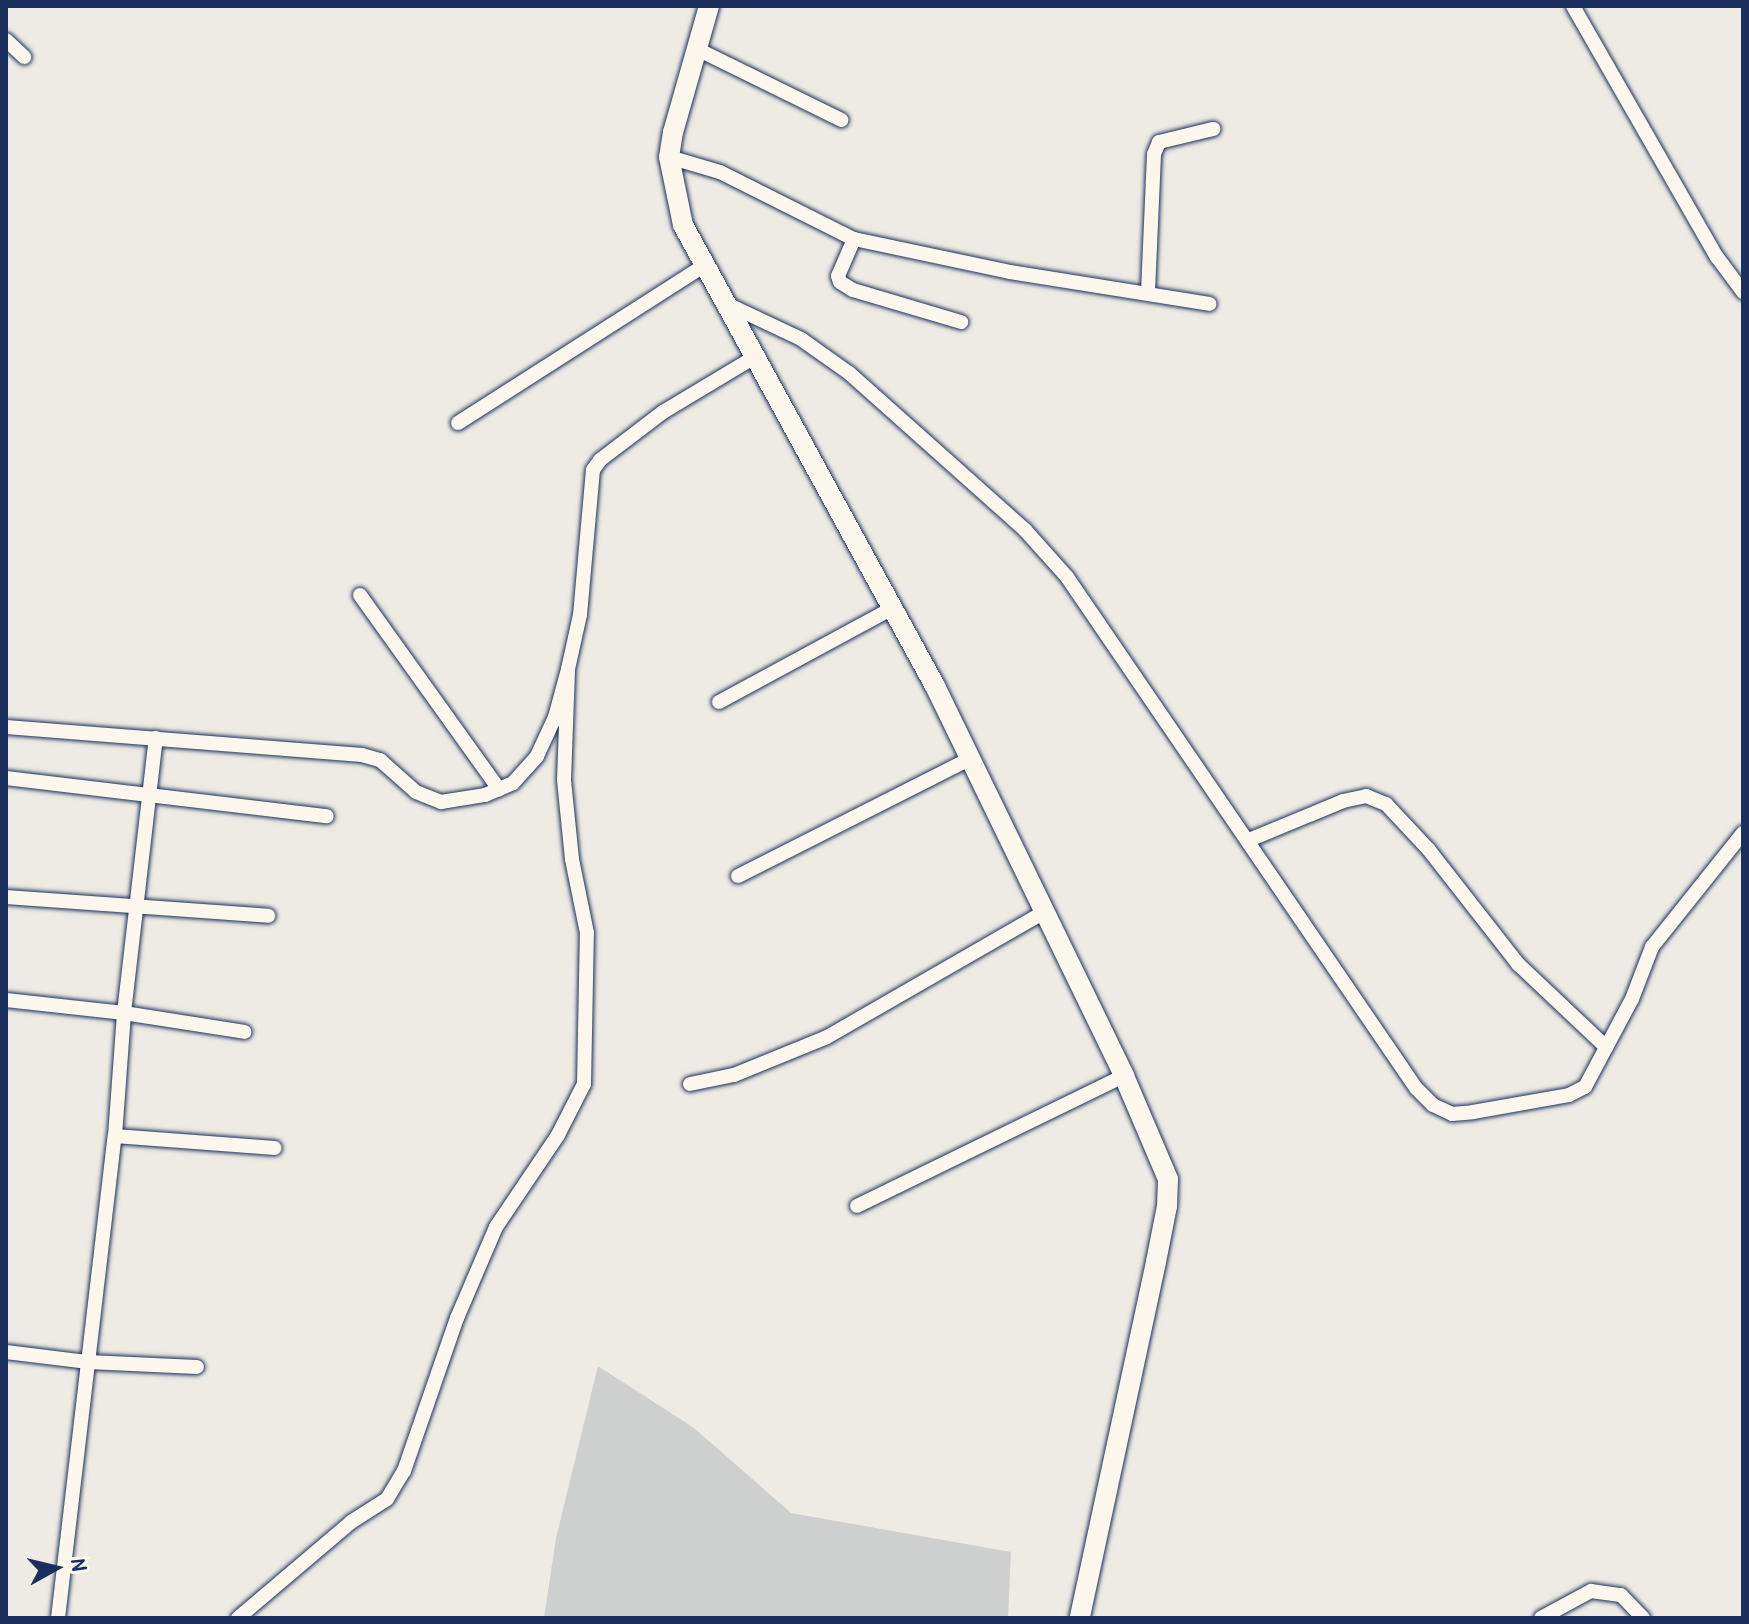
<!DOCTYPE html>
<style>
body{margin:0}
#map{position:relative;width:1749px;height:1624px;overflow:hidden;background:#eeebe4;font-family:"Patrick Hand",sans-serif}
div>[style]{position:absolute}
.green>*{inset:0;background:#cecfcf}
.roads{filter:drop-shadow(0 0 2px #1b2f5e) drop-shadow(0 0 2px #1b2f5e)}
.street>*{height:14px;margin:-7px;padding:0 7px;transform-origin:7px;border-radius:7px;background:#fbf7ec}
.secondary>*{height:20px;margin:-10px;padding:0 10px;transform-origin:10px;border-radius:10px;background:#fbf7ec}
span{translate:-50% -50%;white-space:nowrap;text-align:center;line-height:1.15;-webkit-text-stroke:7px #fbf7ec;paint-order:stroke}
.frame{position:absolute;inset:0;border:8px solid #1b2f5e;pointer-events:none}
.north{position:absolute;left:16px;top:1528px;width:80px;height:80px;-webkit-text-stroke:6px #fbf7ec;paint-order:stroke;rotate:82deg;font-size:22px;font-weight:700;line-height:32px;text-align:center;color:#1b2f5e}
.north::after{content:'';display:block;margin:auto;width:28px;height:36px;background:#1b2f5e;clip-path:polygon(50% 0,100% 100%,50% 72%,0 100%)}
</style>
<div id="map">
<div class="green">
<i style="clip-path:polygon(598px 1366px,694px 1428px,791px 1513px,1011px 1552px,1008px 1618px,544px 1618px,556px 1538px)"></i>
</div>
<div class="roads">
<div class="street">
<i style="left:1573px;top:6px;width:289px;rotate:60.2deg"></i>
<i style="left:1717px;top:257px;width:44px;rotate:53.4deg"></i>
<i style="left:6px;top:40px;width:25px;rotate:43deg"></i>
<i style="left:697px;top:49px;width:161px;rotate:26.2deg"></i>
<i style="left:669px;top:157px;width:53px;rotate:16.4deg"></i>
<i style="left:720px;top:172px;width:150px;rotate:26.6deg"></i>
<i style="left:854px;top:239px;width:159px;rotate:11.9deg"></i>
<i style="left:1010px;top:272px;width:202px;rotate:9.1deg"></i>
<i style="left:854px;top:239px;width:40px;rotate:113.4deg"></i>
<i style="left:838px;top:276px;width:6px;rotate:72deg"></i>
<i style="left:840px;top:282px;width:15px;rotate:32deg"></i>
<i style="left:853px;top:290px;width:113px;rotate:16.5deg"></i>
<i style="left:1148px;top:292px;width:138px;rotate:-87.5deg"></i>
<i style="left:1154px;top:154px;width:13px;rotate:-67deg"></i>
<i style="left:1159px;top:142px;width:56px;rotate:-13.5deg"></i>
<i style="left:727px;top:304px;width:82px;rotate:25.3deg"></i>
<i style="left:801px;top:339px;width:59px;rotate:35.3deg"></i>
<i style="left:849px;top:373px;width:236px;rotate:41.7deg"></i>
<i style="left:1025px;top:530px;width:63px;rotate:48.2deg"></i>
<i style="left:1067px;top:577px;width:619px;rotate:55.67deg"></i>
<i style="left:1416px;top:1088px;width:24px;rotate:45deg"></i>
<i style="left:1433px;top:1105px;width:21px;rotate:25deg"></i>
<i style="left:1452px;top:1114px;width:21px;rotate:-5deg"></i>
<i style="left:1473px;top:1112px;width:97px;rotate:-10deg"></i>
<i style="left:1569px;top:1095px;width:18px;rotate:-27deg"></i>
<i style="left:1585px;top:1087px;width:100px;rotate:-61.9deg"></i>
<i style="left:1632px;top:999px;width:56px;rotate:-69deg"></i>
<i style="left:1652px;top:947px;width:146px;rotate:-51.4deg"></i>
<i style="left:458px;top:423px;width:293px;rotate:-32.6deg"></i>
<i style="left:360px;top:595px;width:239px;rotate:54.4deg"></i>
<i style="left:719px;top:702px;width:196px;rotate:-28.4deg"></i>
<i style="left:6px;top:727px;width:357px;rotate:4.5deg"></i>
<i style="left:362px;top:755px;width:19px;rotate:16deg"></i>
<i style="left:380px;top:760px;width:48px;rotate:41.6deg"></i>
<i style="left:416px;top:792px;width:27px;rotate:22deg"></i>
<i style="left:441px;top:802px;width:45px;rotate:-9deg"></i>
<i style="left:485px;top:795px;width:30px;rotate:-23deg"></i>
<i style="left:513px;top:783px;width:36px;rotate:-48deg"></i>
<i style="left:537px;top:756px;width:43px;rotate:-65.2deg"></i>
<i style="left:555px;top:717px;width:50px;rotate:-74.8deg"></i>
<i style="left:568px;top:669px;width:55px;rotate:-77.5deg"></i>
<i style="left:580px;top:615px;width:146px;rotate:-84.9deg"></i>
<i style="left:593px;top:470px;width:12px;rotate:-55deg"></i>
<i style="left:600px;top:460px;width:79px;rotate:-37.3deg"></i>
<i style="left:663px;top:412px;width:105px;rotate:-31deg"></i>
<i style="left:6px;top:778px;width:323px;rotate:6.8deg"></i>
<i style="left:1249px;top:840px;width:102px;rotate:-22.5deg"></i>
<i style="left:1343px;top:801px;width:24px;rotate:-12deg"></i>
<i style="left:1366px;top:796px;width:22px;rotate:22deg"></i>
<i style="left:1386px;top:804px;width:63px;rotate:46.9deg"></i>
<i style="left:1429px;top:850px;width:145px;rotate:52deg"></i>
<i style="left:1518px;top:964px;width:121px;rotate:43.3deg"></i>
<i style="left:738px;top:876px;width:260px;rotate:-26.8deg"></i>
<i style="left:6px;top:897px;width:263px;rotate:4.1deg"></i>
<i style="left:6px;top:1000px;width:119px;rotate:6.3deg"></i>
<i style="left:124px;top:1013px;width:122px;rotate:8.9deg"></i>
<i style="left:690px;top:1084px;width:45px;rotate:-11.6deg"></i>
<i style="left:734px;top:1075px;width:100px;rotate:-22.2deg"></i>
<i style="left:827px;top:1037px;width:250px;rotate:-29.9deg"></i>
<i style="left:115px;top:1136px;width:160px;rotate:4.3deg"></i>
<i style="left:857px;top:1206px;width:297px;rotate:-26deg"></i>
<i style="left:6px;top:1352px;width:83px;rotate:7deg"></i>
<i style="left:88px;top:1362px;width:109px;rotate:2.6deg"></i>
<i style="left:58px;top:1618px;width:485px;rotate:-83.3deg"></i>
<i style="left:115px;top:1136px;width:123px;rotate:-85.8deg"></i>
<i style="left:124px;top:1013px;width:277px;rotate:-83.4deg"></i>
<i style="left:238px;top:1618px;width:148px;rotate:-40.3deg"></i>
<i style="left:351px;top:1522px;width:43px;rotate:-32.6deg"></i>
<i style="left:387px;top:1499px;width:33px;rotate:-59deg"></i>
<i style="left:404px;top:1471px;width:162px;rotate:-70.9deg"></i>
<i style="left:457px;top:1318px;width:99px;rotate:-66.8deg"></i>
<i style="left:496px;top:1227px;width:111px;rotate:-56deg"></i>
<i style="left:558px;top:1135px;width:57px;rotate:-63deg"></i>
<i style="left:584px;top:1084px;width:151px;rotate:-88.9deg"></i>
<i style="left:587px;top:933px;width:76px;rotate:-101.5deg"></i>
<i style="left:572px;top:859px;width:79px;rotate:-95.8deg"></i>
<i style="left:564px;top:780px;width:111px;rotate:-87.9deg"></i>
<i style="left:1541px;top:1618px;width:57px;rotate:-28.4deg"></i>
<i style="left:1591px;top:1591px;width:30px;rotate:8deg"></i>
<i style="left:1621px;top:1595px;width:32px;rotate:46deg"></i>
</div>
<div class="secondary">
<i style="left:709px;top:6px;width:131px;rotate:105.9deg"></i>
<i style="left:673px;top:132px;width:25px;rotate:99deg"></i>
<i style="left:669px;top:157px;width:69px;rotate:78.4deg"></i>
<i style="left:683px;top:225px;width:525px;rotate:61.34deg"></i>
<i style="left:935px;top:686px;width:433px;rotate:64.1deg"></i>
<i style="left:1124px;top:1076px;width:112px;rotate:66.9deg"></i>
<i style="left:1168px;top:1179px;width:27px;rotate:92deg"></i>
<i style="left:1167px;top:1206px;width:57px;rotate:101.1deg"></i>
<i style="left:1156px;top:1262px;width:364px;rotate:102.1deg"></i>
</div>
</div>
<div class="frame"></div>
<div class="north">N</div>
</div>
